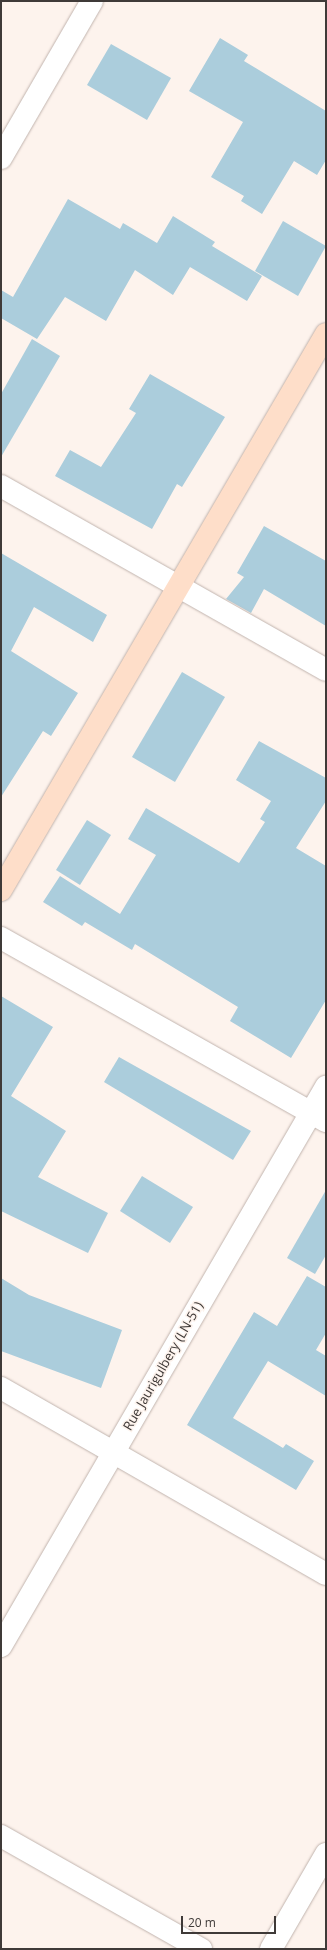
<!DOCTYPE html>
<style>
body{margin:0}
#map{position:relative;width:327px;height:1950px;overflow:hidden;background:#fdf3ed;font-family:"Open Sans",sans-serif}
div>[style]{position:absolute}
.building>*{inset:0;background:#abcddc}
.roads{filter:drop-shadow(0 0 1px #c1b4ae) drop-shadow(0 0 1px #c1b4ae)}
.street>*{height:22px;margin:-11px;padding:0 11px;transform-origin:11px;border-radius:11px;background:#fff}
.secondary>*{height:22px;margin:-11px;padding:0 11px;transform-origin:11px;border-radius:11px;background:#fedec9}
span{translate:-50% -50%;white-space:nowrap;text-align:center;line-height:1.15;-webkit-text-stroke:3px #fdf3ed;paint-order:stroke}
.street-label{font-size:13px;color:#3f3a38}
.frame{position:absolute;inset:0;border:2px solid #3f3a38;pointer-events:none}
.scale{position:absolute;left:181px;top:1916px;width:95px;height:18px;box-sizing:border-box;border:2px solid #3f3a38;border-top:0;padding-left:5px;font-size:12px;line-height:14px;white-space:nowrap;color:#3f3a38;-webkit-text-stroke:3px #fdf3ed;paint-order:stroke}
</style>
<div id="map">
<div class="building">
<i style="clip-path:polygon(220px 38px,248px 55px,244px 61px,326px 111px,326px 160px,317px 175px,294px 161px,262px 214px,241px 201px,244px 196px,211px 177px,243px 122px,189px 91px)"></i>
<i style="clip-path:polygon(111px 44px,171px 78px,147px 120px,87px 85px)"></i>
<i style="clip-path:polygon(68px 199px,120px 229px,123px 223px,157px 243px,173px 216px,215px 242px,212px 246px,262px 276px,247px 301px,190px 267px,173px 295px,135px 270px,106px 321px,65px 297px,37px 339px,1px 318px,1px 290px,13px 297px)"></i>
<i style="clip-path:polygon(283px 221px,326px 246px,298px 296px,255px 271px)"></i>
<i style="clip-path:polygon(32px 339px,60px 356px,1px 457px,1px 394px)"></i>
<i style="clip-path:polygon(150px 374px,225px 417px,182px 487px,177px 484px,152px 529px,55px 476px,70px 450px,101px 467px,136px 413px,129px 409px)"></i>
<i style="clip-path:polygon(264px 526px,326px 561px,326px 626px,264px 589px,251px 613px,226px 599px,244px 577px,237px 573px)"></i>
<i style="clip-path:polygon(1px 553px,107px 615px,93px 642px,34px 607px,11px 651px,78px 693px,51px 736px,43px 731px,1px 797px)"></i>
<i style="clip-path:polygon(182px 672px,225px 697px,175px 782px,132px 757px)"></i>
<i style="clip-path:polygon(259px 741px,326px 778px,326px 801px,296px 848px,326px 866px,326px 1000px,291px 1058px,230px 1021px,238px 1007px,135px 944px,132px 950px,85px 922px,82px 926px,43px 902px,60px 876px,120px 914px,156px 855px,128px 839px,146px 808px,239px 863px,265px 822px,260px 819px,271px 801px,236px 780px)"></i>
<i style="clip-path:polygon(87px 820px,111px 835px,80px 885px,56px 870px)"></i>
<i style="clip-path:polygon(1px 996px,53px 1027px,11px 1096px,66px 1131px,38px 1177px,108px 1213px,88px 1253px,1px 1211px)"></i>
<i style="clip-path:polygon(119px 1057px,251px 1131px,233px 1160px,104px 1082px)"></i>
<i style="clip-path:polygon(142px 1176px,193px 1207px,170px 1243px,120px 1211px)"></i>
<i style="clip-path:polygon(326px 1190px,326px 1255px,315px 1274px,287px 1258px)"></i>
<i style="clip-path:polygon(307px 1276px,326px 1287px,326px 1333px,316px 1350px,326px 1356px,326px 1396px,268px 1361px,233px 1418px,283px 1448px,286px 1444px,314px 1461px,296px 1490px,187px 1425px,254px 1312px,277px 1326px)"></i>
<i style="clip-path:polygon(1px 1278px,29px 1295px,122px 1330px,101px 1388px,1px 1351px)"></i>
</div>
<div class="roads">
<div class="street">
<i style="left:1px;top:158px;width:181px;rotate:-59.9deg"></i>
<i style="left:1px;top:486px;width:373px;rotate:29.5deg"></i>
<i style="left:1px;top:938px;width:373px;rotate:29.4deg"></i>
<i style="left:1px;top:1388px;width:374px;rotate:29.8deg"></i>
<i style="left:1px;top:1646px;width:647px;rotate:-59.83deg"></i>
<i style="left:1px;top:1836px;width:230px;rotate:29.5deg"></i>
<i style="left:271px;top:1949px;width:110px;rotate:-59.9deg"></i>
</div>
<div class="secondary">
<i style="left:1px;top:890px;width:644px;rotate:-59.69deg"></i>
</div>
</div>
<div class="street-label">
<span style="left:163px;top:1366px;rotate:-60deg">Rue Jaurigulbery (LN-51)</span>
</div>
<div class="frame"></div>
<div class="scale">20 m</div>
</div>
